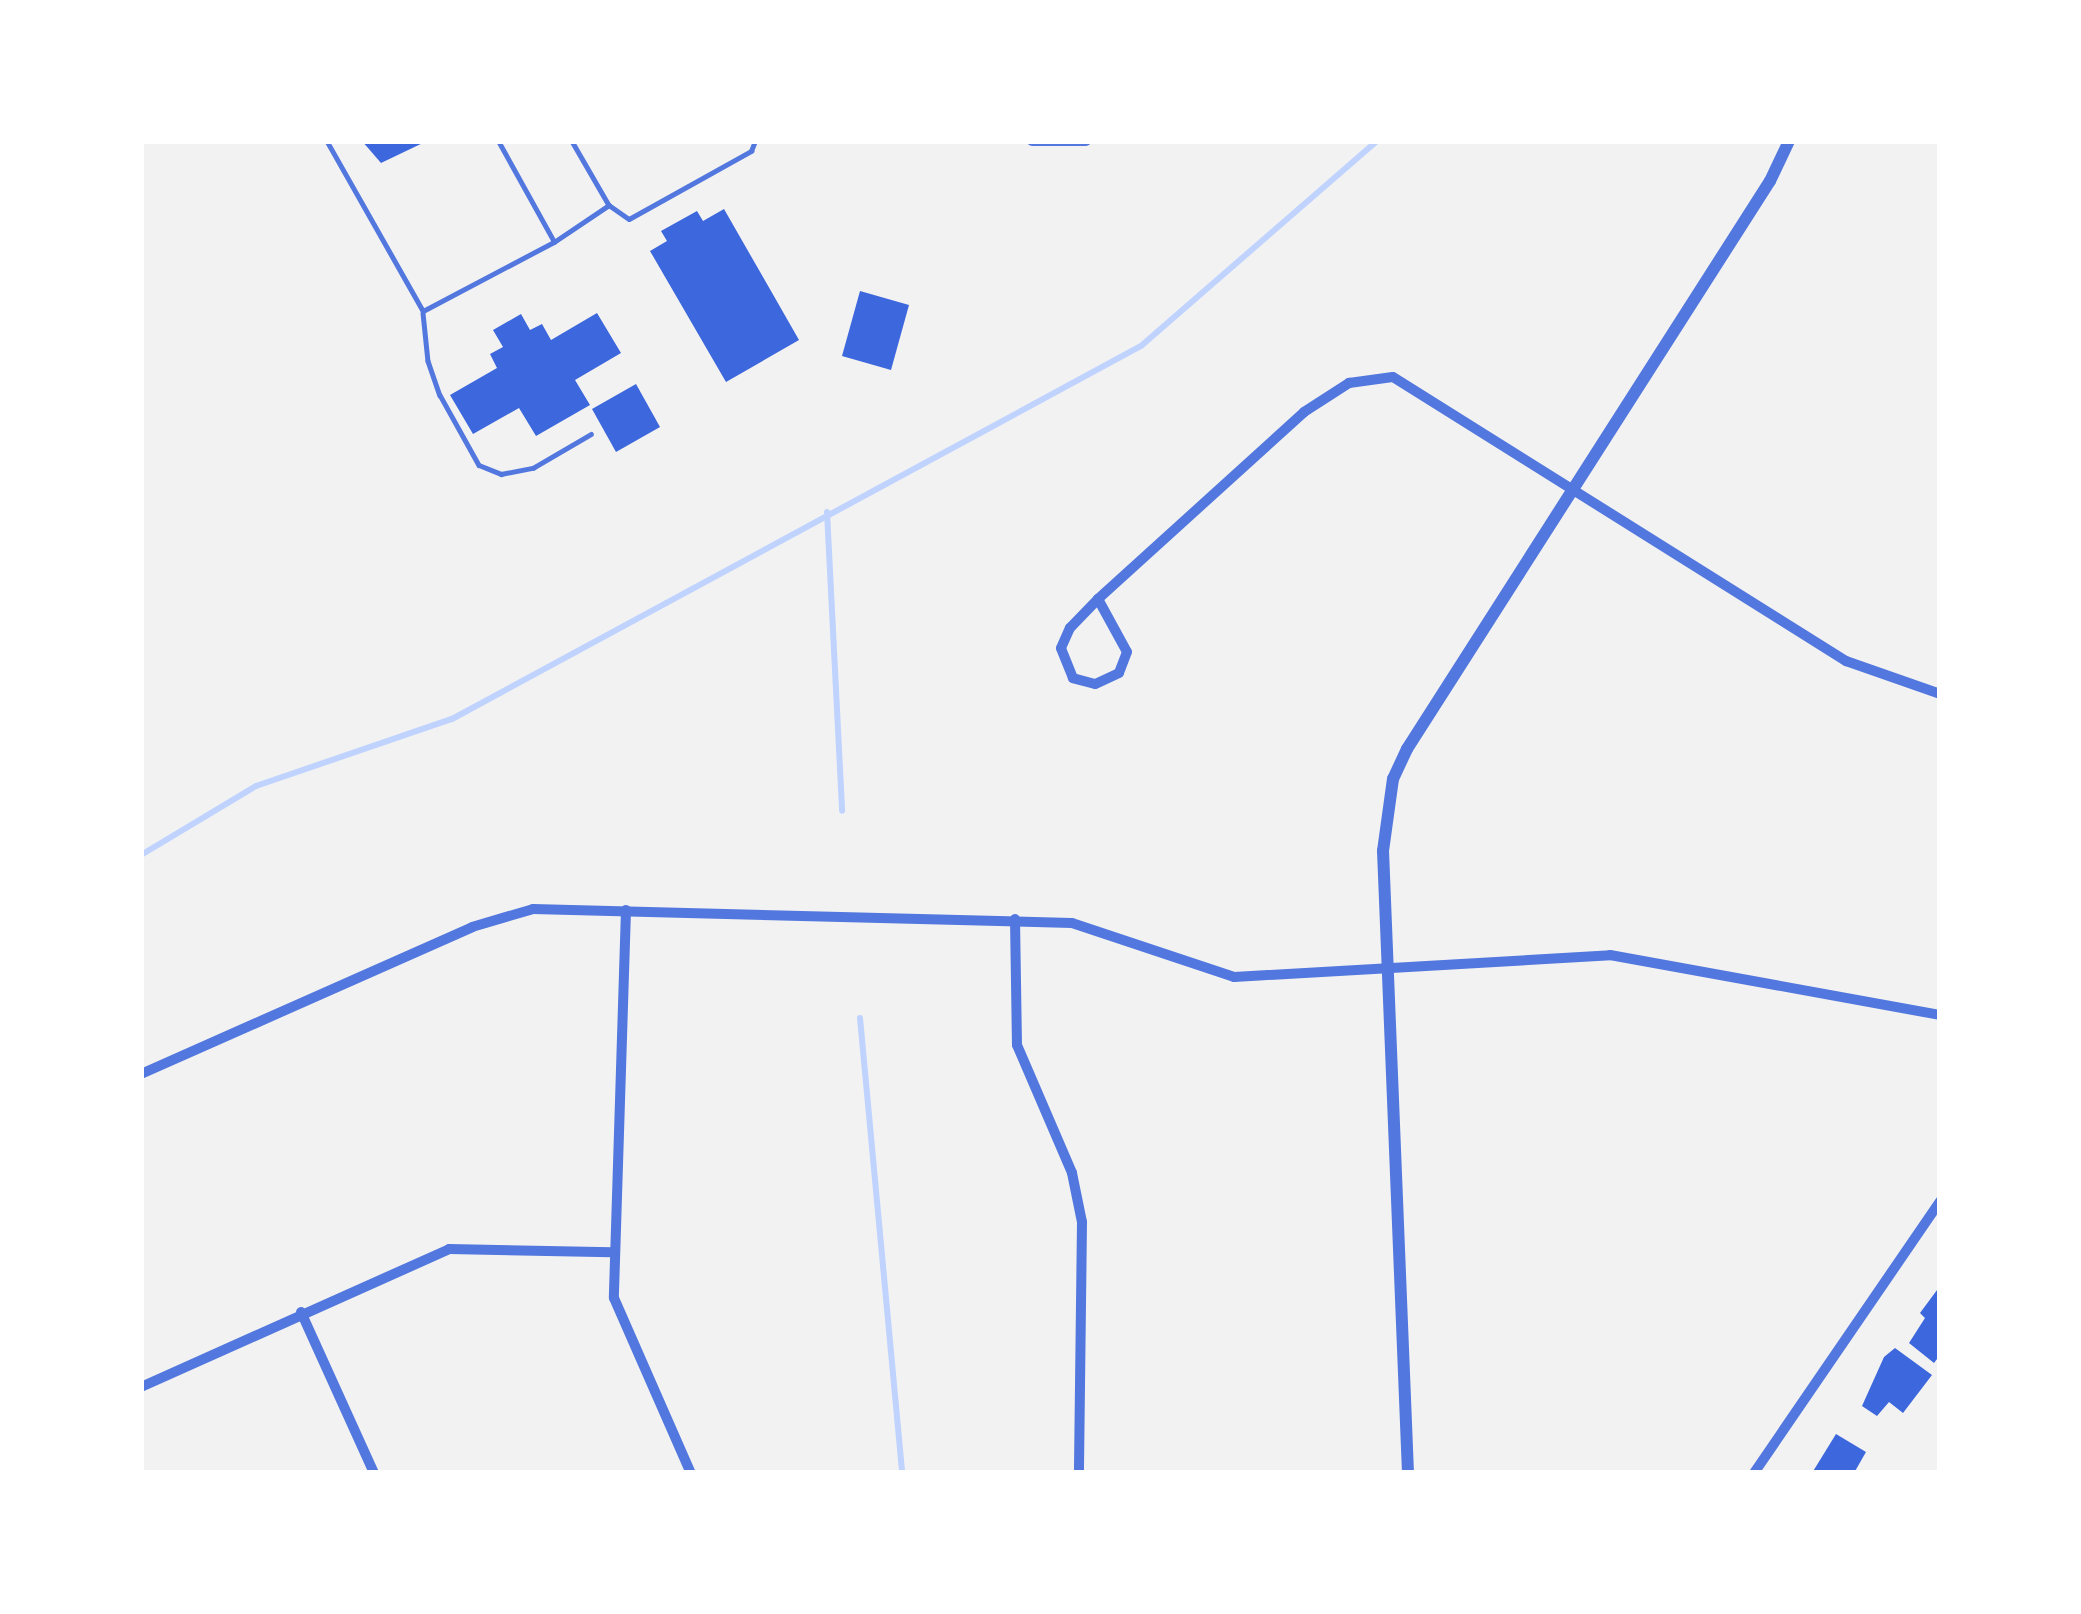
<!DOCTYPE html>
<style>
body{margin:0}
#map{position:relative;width:2081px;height:1614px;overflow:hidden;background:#f2f2f2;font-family:Signika,sans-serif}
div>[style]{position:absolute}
.stream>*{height:6px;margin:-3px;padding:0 3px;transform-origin:3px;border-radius:3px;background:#bfd3fe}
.building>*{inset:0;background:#3d67dc}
.service>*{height:4.5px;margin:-2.25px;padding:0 2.25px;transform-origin:2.25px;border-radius:2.25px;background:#5277de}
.minor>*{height:10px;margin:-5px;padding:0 5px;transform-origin:5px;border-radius:5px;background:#5277de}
.tertiary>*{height:12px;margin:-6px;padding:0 6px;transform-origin:6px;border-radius:6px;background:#5277de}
span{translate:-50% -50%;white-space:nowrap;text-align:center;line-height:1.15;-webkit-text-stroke:12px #fff;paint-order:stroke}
.frame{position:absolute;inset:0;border:144px solid #fff;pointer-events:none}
</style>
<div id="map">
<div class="stream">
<i style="left:827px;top:512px;width:299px;rotate:87.1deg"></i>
<i style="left:141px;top:855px;width:134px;rotate:-31deg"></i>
<i style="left:256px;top:786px;width:207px;rotate:-18.9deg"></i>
<i style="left:452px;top:719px;width:783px;rotate:-28.43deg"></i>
<i style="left:1141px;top:346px;width:313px;rotate:-41deg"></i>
<i style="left:860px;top:1018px;width:457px;rotate:84.7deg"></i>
</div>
<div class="building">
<i style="clip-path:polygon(362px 141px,427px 141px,381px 163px)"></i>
<i style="clip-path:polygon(724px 209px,799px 340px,726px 382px,650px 251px,667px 241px,661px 231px,697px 211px,703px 221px)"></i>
<i style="clip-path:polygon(860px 291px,909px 305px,891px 370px,842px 356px)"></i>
<i style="clip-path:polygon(597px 313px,621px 353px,575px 380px,590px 405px,536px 436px,519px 408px,473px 434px,450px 395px,497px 368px,490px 354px,503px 347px,493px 330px,521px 314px,530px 330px,542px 324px,551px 340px)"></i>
<i style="clip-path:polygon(636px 384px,660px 427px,616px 452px,592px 409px)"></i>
<i style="clip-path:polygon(1940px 1286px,1940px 1355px,1934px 1363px,1909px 1343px,1925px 1318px,1920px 1313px)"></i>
<i style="clip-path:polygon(1895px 1348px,1932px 1375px,1903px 1413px,1889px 1402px,1877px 1416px,1862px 1406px,1884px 1357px)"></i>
<i style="clip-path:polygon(1836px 1434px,1866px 1452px,1854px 1473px,1812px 1473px)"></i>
</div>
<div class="service">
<i style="left:327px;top:141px;width:195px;rotate:60.5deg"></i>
<i style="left:423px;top:311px;width:148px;rotate:-27.8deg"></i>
<i style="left:554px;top:242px;width:115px;rotate:-119deg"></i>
<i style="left:572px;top:141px;width:74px;rotate:60deg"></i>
<i style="left:609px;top:205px;width:24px;rotate:35deg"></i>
<i style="left:629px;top:219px;width:140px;rotate:-29.1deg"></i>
<i style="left:751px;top:151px;width:11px;rotate:-68deg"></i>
<i style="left:554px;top:242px;width:66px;rotate:-33.9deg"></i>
<i style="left:423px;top:313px;width:48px;rotate:84.1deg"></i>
<i style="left:428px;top:361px;width:36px;rotate:71deg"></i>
<i style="left:440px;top:395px;width:80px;rotate:60.9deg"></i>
<i style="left:479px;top:465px;width:24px;rotate:22deg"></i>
<i style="left:501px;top:474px;width:33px;rotate:-11deg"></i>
<i style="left:533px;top:468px;width:67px;rotate:-30.4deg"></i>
</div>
<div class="minor">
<i style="left:1032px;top:141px;width:54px"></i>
<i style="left:1098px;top:599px;width:278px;rotate:-42.2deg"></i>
<i style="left:1304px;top:412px;width:54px;rotate:-32.8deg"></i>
<i style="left:1349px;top:383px;width:44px;rotate:-7.8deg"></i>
<i style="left:1393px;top:377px;width:535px;rotate:32.08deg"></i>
<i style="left:1846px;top:661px;width:100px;rotate:19.3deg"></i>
<i style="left:1098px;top:599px;width:60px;rotate:61.3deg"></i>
<i style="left:1127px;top:652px;width:22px;rotate:111deg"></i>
<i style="left:1119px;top:673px;width:26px;rotate:155deg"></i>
<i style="left:1095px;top:684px;width:23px;rotate:-165deg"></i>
<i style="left:1073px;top:678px;width:32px;rotate:-112deg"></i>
<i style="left:1061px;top:648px;width:22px;rotate:-66deg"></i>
<i style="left:1070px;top:628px;width:40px;rotate:-46deg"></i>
<i style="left:626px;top:910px;width:388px;rotate:91.8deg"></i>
<i style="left:614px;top:1298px;width:191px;rotate:66.3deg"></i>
<i style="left:1015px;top:919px;width:126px;rotate:89.1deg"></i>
<i style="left:1017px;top:1045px;width:139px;rotate:66.7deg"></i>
<i style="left:1072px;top:1173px;width:50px;rotate:78.5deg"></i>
<i style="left:1082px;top:1222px;width:251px;rotate:90.7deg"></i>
<i style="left:141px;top:1074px;width:362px;rotate:-23.9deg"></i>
<i style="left:472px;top:927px;width:64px;rotate:-16.4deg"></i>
<i style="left:533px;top:909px;width:539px;rotate:1.49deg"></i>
<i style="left:1072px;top:923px;width:171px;rotate:18.4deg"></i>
<i style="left:1234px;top:977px;width:377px;rotate:-3.3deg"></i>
<i style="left:1610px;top:955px;width:335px;rotate:10.3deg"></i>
<i style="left:301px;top:1312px;width:177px;rotate:65.6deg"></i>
<i style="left:141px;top:1387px;width:338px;rotate:-24.1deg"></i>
<i style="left:449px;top:1249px;width:163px;rotate:1.1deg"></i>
<i style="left:1754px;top:1473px;width:330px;rotate:-55.6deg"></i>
</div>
<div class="tertiary">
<i style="left:1408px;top:1473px;width:623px;rotate:-92.3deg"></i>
<i style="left:1383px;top:851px;width:73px;rotate:-82.1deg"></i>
<i style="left:1393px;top:779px;width:33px;rotate:-65deg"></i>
<i style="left:1407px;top:749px;width:674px;rotate:-57.42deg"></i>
<i style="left:1770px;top:181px;width:44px;rotate:-64.6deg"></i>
</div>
<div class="frame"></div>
</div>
